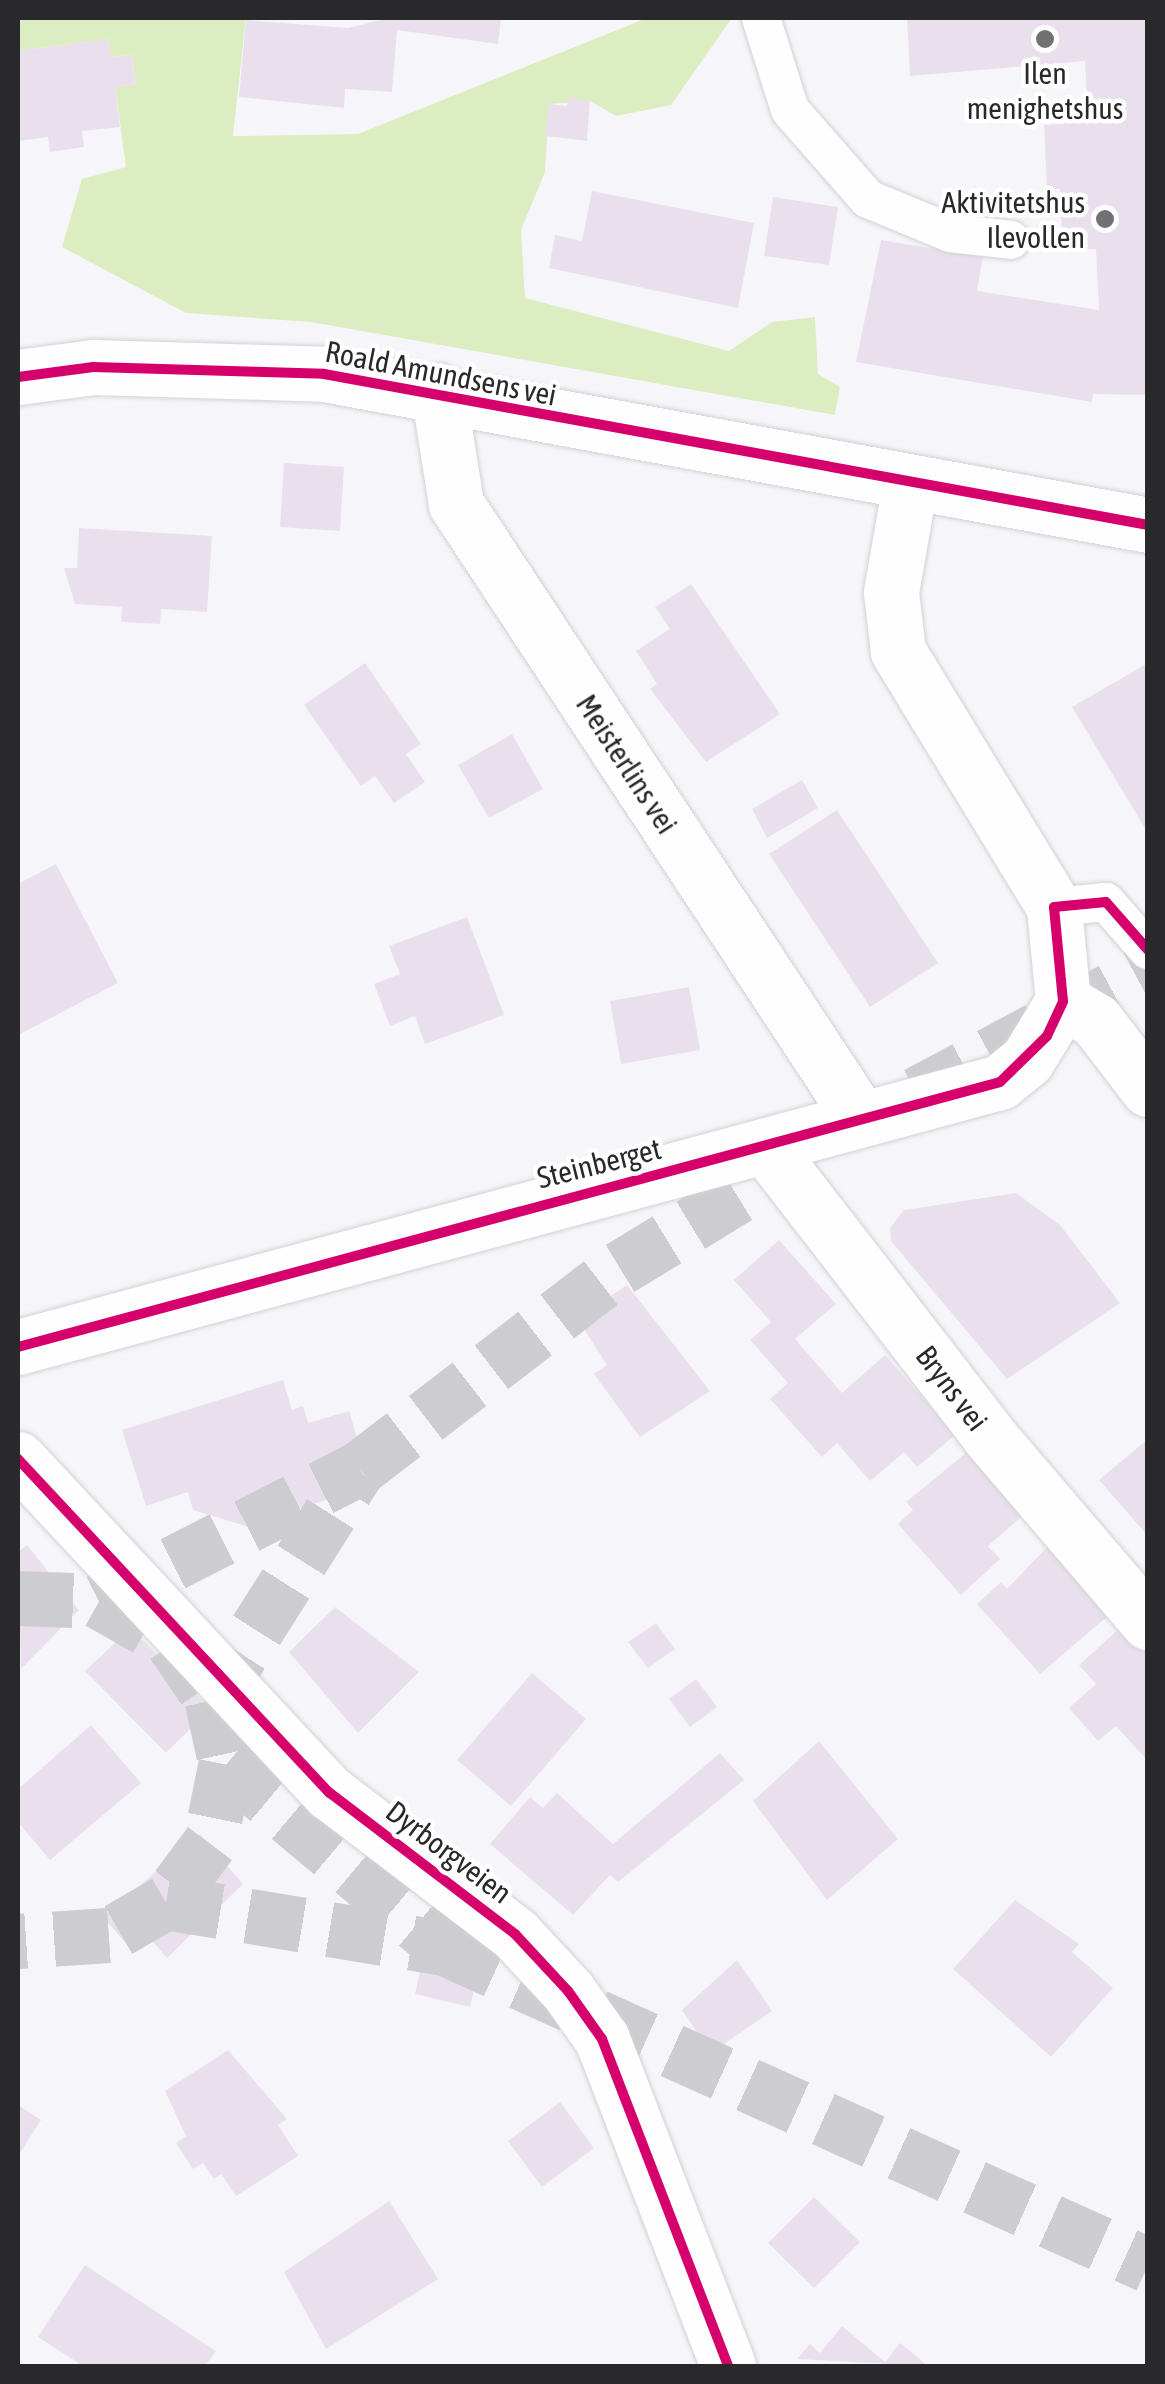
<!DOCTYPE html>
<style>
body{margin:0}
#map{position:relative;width:1165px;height:2384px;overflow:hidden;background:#f6f6fa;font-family:"Asap Condensed",sans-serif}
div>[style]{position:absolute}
.green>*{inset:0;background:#dceec1}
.building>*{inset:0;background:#eae0ed}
.highway-tunnel>*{height:55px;margin-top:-27.5px;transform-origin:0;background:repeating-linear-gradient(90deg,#cdcdd1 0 55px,transparent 0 83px)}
.roads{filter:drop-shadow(0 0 2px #d2d2d5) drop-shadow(0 0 2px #d2d2d5)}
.lane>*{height:38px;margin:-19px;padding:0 19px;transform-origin:19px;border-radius:19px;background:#fefefe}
.street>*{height:55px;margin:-27.5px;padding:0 27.5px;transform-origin:27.5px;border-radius:27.5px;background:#fefefe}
.secondary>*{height:55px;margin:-27.5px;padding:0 27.5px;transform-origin:27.5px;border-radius:27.5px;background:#fefefe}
.cycleway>*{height:10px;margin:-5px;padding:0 5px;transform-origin:5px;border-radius:5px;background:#d6006c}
.dots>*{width:28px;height:28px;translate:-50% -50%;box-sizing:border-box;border:5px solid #fff;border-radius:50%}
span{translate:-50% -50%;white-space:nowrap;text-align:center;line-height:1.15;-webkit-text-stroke:9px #fff;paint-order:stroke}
.poi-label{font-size:30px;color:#29292c}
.right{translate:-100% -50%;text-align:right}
.street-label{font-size:30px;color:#29292c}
.frame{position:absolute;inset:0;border:20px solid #29292c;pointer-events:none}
</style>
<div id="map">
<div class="green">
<i style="clip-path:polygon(18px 18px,246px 18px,233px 136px,358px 134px,647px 18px,732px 18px,671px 105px,616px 116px,590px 101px,549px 104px,545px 172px,521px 230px,525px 298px,729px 351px,772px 322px,815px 317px,818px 374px,840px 387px,835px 415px,311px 322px,186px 313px,62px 247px,82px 179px,126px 167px,115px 87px,136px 84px,132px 55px,111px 57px,108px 39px,18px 51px)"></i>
</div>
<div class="building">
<i style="clip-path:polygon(389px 18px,501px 18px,498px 44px,397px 30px,392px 92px,345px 89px,344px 108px,239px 97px,246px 20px,348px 28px)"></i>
<i style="clip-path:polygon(907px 18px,1148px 18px,1148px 395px,1093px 394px,1092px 402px,856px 362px,881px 240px,983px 257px,977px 291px,1099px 310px,1096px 249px,1063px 250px,1060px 189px,1047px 189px,1044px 125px,1088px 122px,1085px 61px,910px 76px)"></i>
<i style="clip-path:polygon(108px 39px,111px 57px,132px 55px,136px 84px,115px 87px,120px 127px,82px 131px,84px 147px,50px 152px,48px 137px,18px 141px,18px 51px)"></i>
<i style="clip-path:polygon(568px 97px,590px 101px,587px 141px,545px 136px,549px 104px,567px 106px)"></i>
<i style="clip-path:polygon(592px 191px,754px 223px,738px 308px,549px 268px,555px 235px,582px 241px)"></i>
<i style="clip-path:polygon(773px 197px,838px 207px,829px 265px,764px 256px)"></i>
<i style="clip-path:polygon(284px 463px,344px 467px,340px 531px,280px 527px)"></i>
<i style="clip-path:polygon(79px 528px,212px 536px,207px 612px,161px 609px,160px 624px,121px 622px,122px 607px,75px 604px,64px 568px,77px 568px)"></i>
<i style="clip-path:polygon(691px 584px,780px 714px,706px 762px,650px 689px,657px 684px,636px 651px,670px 629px,655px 607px)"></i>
<i style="clip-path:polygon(365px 663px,421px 744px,406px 754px,425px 782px,394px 803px,375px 776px,361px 786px,304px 705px)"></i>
<i style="clip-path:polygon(1148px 663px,1148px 833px,1072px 707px)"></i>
<i style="clip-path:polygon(512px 734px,543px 789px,489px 818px,458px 765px)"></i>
<i style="clip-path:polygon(802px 780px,818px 808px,767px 838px,752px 809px)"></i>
<i style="clip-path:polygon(837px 810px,938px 963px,870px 1007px,769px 854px)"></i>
<i style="clip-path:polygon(56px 864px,118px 983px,18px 1035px,18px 884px)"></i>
<i style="clip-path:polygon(467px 917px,504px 1015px,425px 1044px,415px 1016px,390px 1026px,374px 984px,400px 974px,389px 946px)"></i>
<i style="clip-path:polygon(689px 987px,700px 1050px,621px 1064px,610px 1001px)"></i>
<i style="clip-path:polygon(1016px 1193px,1060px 1225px,1120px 1303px,1007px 1379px,891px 1241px,890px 1228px,904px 1210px)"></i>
<i style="clip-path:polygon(779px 1240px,836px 1304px,795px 1339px,842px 1393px,885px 1355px,955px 1435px,917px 1467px,904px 1452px,870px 1481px,837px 1443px,822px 1457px,770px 1399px,788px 1383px,750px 1340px,771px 1322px,734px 1280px)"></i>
<i style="clip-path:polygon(627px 1285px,710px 1391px,640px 1437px,594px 1374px,607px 1365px,577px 1318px)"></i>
<i style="clip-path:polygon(283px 1380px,292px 1410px,303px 1406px,308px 1423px,349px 1411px,372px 1486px,274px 1516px,277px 1526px,262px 1531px,193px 1510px,188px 1492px,146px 1506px,122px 1430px)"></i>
<i style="clip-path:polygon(1148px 1439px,1148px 1536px,1099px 1480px)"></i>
<i style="clip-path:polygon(972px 1448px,1028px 1511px,988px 1546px,1000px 1559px,961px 1595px,898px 1524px,913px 1510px,906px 1502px)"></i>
<i style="clip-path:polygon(1053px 1541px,1115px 1610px,1040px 1674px,977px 1604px,1001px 1582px,1007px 1589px)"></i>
<i style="clip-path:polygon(27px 1545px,79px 1610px,21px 1669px,18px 1552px)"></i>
<i style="clip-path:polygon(335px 1607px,419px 1672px,358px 1733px,289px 1652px)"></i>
<i style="clip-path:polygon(656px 1623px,675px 1649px,648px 1668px,628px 1642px)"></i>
<i style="clip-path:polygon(1121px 1627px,1148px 1656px,1148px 1761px,1116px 1726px,1098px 1741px,1069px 1708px,1096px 1684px,1079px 1665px)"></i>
<i style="clip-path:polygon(131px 1628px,210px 1709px,166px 1753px,85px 1671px)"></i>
<i style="clip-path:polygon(532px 1673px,586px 1719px,511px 1806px,457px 1760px)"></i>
<i style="clip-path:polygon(696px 1679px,717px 1707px,690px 1727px,669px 1699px)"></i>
<i style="clip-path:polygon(91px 1725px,141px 1783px,50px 1860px,18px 1822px,18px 1789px)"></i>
<i style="clip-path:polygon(819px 1741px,898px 1839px,827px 1900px,753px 1801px)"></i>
<i style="clip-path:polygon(720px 1753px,744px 1780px,618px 1882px,610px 1875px,573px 1915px,490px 1844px,530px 1797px,543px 1808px,557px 1793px,613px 1844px)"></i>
<i style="clip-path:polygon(200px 1834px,243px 1884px,167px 1958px,148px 1936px,132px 1950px,103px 1917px)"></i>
<i style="clip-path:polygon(1015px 1900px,1079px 1944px,1072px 1952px,1113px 1988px,1051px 2057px,953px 1969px)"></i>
<i style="clip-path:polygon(425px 1949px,481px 1962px,470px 2007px,415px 1994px)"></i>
<i style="clip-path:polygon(737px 1960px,772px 2011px,711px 2053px,682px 2010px)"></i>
<i style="clip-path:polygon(228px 2050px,287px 2119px,278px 2125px,298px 2156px,236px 2196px,221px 2174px,214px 2179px,203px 2163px,193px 2169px,176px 2143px,186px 2136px,165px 2091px)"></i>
<i style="clip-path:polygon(560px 2102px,594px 2148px,542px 2187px,508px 2141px)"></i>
<i style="clip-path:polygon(18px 2105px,41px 2120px,18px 2156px)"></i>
<i style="clip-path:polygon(814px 2197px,860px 2242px,814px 2288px,768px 2243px)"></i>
<i style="clip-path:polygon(389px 2201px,438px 2279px,326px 2349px,284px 2272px)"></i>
<i style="clip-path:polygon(85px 2265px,216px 2351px,205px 2366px,83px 2366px,38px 2337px)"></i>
<i style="clip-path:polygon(842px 2326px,885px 2362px,900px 2343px,928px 2366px,797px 2359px,810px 2344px,820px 2353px)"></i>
</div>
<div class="highway-tunnel">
<i style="left:917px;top:1094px;width:262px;rotate:-28.2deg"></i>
<i style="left:18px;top:1598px;width:81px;rotate:2.1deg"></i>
<i style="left:99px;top:1601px;width:85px;rotate:29.6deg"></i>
<i style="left:173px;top:1643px;width:69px;rotate:55.6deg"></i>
<i style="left:212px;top:1700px;width:66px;rotate:77.7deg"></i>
<i style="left:226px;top:1764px;width:81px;rotate:101.4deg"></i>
<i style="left:210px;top:1843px;width:74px;rotate:126.7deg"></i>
<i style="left:166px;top:1902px;width:66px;rotate:149.9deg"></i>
<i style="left:109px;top:1935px;width:91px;rotate:176.2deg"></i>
<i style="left:99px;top:1601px;width:293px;rotate:-27deg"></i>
<i style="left:360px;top:1468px;width:328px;rotate:-37.6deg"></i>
<i style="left:620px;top:1268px;width:238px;rotate:-31.4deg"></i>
<i style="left:212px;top:1700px;width:272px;rotate:-57.6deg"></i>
<i style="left:226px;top:1764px;width:286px;rotate:40deg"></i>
<i style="left:166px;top:1902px;width:283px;rotate:9.4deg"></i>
<i style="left:445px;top:1948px;width:771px;rotate:24.27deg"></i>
</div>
<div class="roads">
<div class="lane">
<i style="left:761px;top:18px;width:96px;rotate:72.5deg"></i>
<i style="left:790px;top:110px;width:118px;rotate:48.8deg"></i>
<i style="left:868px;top:199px;width:89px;rotate:22.5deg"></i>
<i style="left:950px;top:233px;width:61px;rotate:6.5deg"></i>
<i style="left:1054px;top:907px;width:52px;rotate:-5.5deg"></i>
<i style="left:1106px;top:902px;width:64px;rotate:48.8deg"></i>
</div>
<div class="street">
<i style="left:438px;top:391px;width:114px;rotate:80.9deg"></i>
<i style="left:456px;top:504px;width:736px;rotate:56.63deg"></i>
<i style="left:1063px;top:1001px;width:39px;rotate:31deg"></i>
<i style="left:1096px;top:1021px;width:86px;rotate:52.6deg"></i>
<i style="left:766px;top:1147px;width:365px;rotate:52.3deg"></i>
<i style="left:989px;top:1436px;width:245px;rotate:49.5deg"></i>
<i style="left:18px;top:1347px;width:1017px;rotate:-15.1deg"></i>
<i style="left:1000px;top:1082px;width:35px;rotate:-39deg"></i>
<i style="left:1027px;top:1060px;width:69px;rotate:-58.6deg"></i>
<i style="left:1063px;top:1001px;width:94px;rotate:-95.5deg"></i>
<i style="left:1054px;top:907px;width:300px;rotate:-121.4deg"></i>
<i style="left:898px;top:651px;width:59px;rotate:-96.8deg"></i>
<i style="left:891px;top:592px;width:105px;rotate:-80.1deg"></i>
<i style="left:18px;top:1459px;width:457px;rotate:47deg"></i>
<i style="left:330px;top:1793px;width:233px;rotate:37.3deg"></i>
<i style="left:515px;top:1934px;width:78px;rotate:47.1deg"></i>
<i style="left:568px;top:1991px;width:59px;rotate:54.7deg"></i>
<i style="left:602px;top:2039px;width:350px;rotate:68.9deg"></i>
</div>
<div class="secondary">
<i style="left:18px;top:377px;width:76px;rotate:-7.6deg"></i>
<i style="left:93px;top:367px;width:231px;rotate:1.7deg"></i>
<i style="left:324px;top:374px;width:838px;rotate:10.38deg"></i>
</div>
</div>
<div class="cycleway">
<i style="left:18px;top:377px;width:76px;rotate:-7.6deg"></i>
<i style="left:93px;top:367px;width:231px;rotate:1.7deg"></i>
<i style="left:324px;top:374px;width:838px;rotate:10.38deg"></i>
<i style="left:18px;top:1347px;width:1017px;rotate:-15.1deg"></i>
<i style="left:1000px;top:1082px;width:66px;rotate:-44.4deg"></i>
<i style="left:1047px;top:1036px;width:38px;rotate:-65deg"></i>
<i style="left:1063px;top:1001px;width:94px;rotate:-95.5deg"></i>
<i style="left:1054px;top:907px;width:52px;rotate:-5.5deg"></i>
<i style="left:1106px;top:902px;width:64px;rotate:48.8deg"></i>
<i style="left:18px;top:1459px;width:457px;rotate:47deg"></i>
<i style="left:330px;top:1793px;width:233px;rotate:37.3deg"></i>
<i style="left:515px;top:1934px;width:78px;rotate:47.1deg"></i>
<i style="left:568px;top:1991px;width:59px;rotate:54.7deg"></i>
<i style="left:602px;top:2039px;width:350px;rotate:68.9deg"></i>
</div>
<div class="dots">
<i style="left:1045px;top:39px;background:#717174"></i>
<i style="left:1105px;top:219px;background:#717174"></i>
</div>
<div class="poi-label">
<span style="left:1045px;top:90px">Ilen<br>menighetshus</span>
<span class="right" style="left:1085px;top:219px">Aktivitetshus<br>Ilevollen</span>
</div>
<div class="street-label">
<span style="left:441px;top:373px;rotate:11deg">Roald Amundsens vei</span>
<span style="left:627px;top:764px;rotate:57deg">Meisterlins vei</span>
<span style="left:599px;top:1163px;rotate:-14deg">Steinberget</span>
<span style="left:952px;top:1388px;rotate:53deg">Bryns vei</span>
<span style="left:449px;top:1852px;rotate:37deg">Dyrborgveien</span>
</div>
<div class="frame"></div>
</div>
